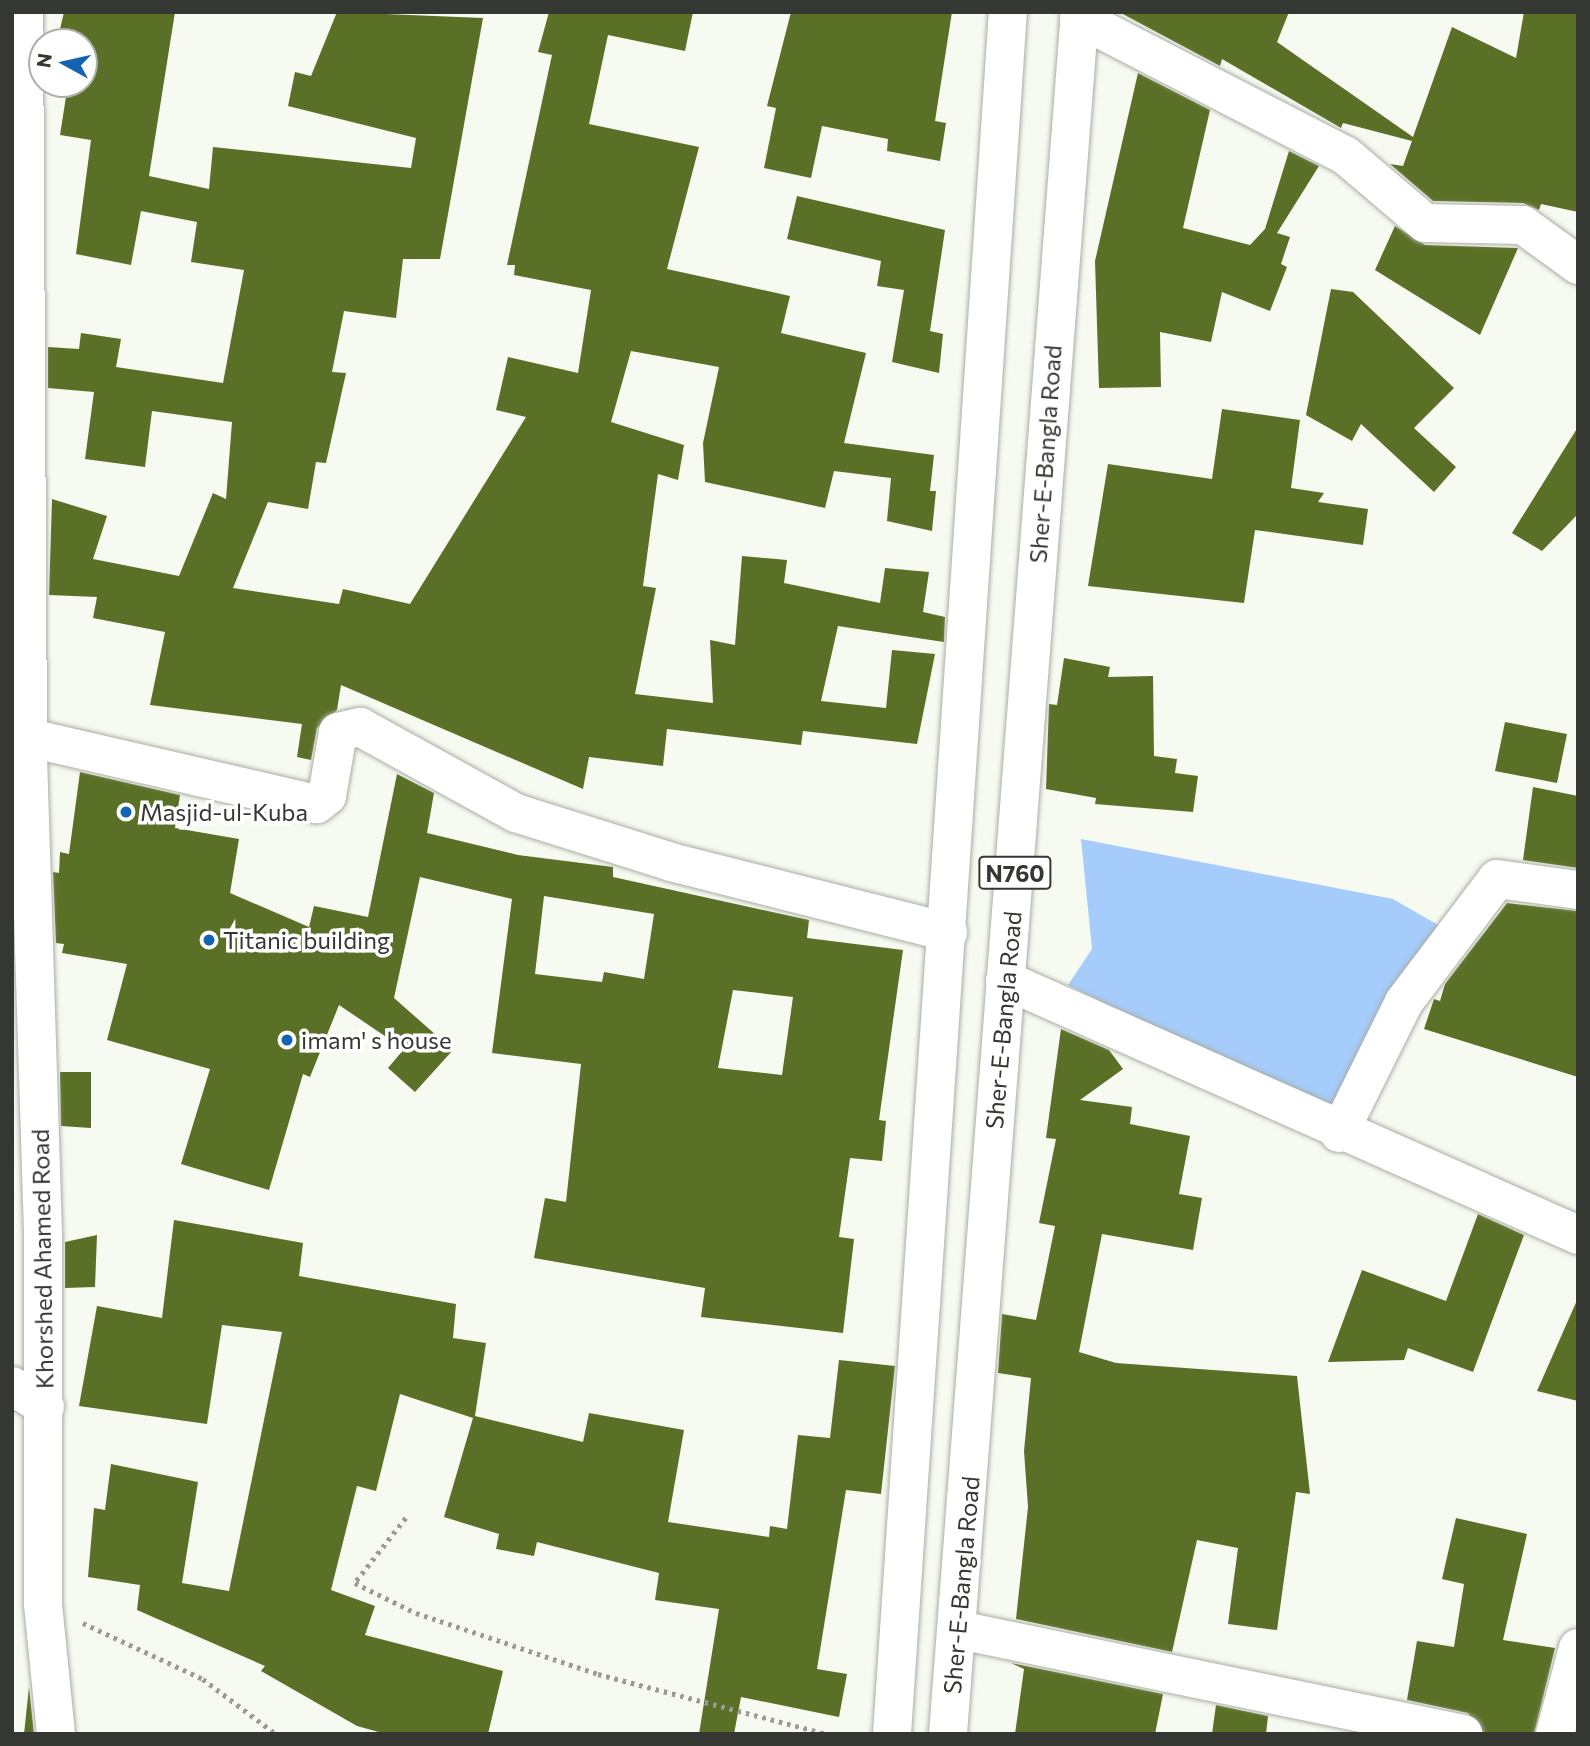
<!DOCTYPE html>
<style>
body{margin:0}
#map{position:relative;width:1590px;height:1746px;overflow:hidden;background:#f6faf0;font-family:Commissioner,sans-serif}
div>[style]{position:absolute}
.water>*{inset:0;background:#a5ccfa}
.building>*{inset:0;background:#5a7026}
.path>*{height:4.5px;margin-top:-2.25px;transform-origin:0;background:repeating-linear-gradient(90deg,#999c95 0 3.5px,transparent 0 8.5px)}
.roads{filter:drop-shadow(0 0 2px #aaada4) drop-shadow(0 0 2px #aaada4)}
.minor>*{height:38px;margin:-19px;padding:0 19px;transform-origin:19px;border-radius:19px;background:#fff}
.highway>*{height:38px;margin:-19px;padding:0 19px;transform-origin:19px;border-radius:19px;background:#fff}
.dots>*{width:19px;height:19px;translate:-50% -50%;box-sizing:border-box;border:4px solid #fff;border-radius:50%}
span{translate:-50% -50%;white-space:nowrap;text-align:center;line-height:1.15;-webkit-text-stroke:7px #fff;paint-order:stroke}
.shield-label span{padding:2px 5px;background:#fff;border:2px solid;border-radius:5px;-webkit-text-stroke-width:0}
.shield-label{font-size:23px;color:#353733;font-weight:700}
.street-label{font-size:24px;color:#353733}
.poi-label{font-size:24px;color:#353733}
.left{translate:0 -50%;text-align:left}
.frame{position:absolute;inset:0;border:14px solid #353733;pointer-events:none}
.north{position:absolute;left:28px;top:28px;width:70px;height:70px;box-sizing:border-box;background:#fff;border:2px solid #aeafad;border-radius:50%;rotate:278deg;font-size:19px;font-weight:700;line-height:28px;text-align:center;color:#353733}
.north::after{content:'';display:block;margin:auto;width:24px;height:32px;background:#1263b1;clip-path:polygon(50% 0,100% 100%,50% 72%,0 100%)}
</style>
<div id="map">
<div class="water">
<i style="clip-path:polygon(1081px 839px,1393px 899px,1440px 926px,1328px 1114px,1068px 985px,1092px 949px)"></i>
</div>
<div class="building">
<i style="clip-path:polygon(64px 12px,175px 12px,149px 176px,209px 189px,213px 147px,411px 168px,416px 138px,288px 106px,295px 72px,311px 76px,337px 12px,483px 18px,440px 259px,403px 259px,396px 318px,344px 311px,332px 372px,346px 373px,326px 463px,316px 462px,308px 509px,268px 502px,233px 588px,339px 604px,343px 589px,410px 604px,526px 417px,496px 410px,508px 357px,578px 373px,591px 290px,514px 275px,515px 265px,507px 265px,552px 55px,538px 52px,549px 12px,693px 12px,685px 51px,608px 35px,589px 124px,699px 147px,667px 269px,790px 296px,781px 333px,866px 353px,844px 443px,934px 455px,930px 491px,936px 491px,932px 531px,887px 521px,891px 478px,834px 471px,825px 508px,705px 482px,703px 443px,719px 367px,631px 351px,611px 422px,684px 445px,678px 480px,658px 474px,643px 586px,656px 588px,635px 694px,713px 703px,710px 640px,735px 645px,742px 556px,787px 560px,784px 583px,880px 603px,885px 568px,929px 572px,923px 612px,945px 617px,944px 642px,838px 626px,821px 701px,886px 708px,892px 650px,935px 654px,917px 744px,803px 731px,801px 745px,667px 729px,663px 766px,589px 757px,583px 789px,341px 685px,337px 710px,317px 728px,311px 760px,297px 757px,302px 724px,150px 705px,165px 632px,93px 618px,97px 597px,49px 595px,52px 499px,107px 516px,93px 559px,179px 576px,213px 493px,226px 499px,232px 422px,152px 411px,145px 467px,85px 459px,94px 392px,48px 388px,48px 347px,79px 349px,81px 333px,121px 339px,116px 367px,223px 383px,244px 270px,191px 262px,197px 222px,141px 211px,131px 265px,76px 254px,91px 140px,60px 135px,68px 84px,84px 84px,84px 42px,57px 42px)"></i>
<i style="clip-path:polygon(791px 12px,952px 12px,935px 121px,946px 123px,940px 161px,887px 151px,888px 139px,822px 126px,811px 178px,764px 168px,776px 108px,767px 106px)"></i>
<i style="clip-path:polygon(1119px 12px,1289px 12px,1277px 42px,1413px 137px,1452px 27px,1516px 58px,1524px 12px,1578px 12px,1578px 212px,1541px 204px,1539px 210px,1523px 203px,1433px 201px,1390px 164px,1403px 166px,1412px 141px,1343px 123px,1341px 128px,1222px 59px,1220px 66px)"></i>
<i style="clip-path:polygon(1138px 73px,1210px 110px,1183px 228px,1250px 245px,1265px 229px,1289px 151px,1319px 166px,1277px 233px,1290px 237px,1281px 264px,1287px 267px,1270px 311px,1222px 292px,1211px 342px,1160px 332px,1161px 387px,1099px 388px,1095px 261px)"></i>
<i style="clip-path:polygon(797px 196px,945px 230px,930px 331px,943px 334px,939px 373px,892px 362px,904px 290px,877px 286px,881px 261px,787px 239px)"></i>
<i style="clip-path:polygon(1395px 226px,1425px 245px,1518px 248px,1480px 335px,1375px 270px)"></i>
<i style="clip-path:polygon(1331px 289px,1353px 292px,1454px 388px,1414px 428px,1456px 467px,1434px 492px,1361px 424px,1352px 441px,1306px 415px)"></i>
<i style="clip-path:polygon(1222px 409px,1300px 420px,1291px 488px,1324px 493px,1318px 502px,1368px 509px,1363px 545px,1255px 530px,1244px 603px,1088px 586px,1108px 464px,1212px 479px)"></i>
<i style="clip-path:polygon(1578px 427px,1578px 514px,1542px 551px,1512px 533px)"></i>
<i style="clip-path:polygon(1064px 658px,1110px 667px,1108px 677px,1153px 676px,1154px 756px,1177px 759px,1175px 773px,1198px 776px,1193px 812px,1095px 804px,1096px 798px,1046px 789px,1049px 704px,1057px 705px)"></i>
<i style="clip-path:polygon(1505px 722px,1567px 734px,1557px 783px,1495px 771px)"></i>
<i style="clip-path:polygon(evenodd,80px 772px,180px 795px,175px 828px,239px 839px,230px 893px,309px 927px,314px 906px,368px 917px,397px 774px,434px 793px,427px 833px,518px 855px,613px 867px,613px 877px,809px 920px,807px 938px,903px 950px,879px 1120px,886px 1121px,882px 1161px,850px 1158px,839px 1237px,854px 1239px,843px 1333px,701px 1317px,705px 1288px,534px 1258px,545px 1198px,566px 1202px,581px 1064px,492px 1053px,512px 899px,420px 877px,394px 998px,453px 1050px,415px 1092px,388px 1068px,404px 1049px,339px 1005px,310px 1077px,303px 1074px,269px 1190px,181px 1164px,210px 1069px,107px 1040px,127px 964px,62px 953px,64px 944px,56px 943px,53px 872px,59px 873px,60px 852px,69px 854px,80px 772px,544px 896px,654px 914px,644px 979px,604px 972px,602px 982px,535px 974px,544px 896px,80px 772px,733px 990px,793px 997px,782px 1075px,718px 1068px,733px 990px)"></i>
<i style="clip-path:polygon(1533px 787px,1578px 796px,1578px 868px,1523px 860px)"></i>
<i style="clip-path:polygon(1507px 903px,1578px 911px,1578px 1077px,1424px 1029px,1434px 999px,1440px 1001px,1445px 984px)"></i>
<i style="clip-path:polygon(1061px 1029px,1109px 1050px,1123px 1069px,1080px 1100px,1132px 1107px,1130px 1124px,1190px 1136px,1179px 1194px,1202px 1198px,1193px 1250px,1102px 1234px,1079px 1352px,1116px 1363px,1297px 1376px,1310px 1494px,1296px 1492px,1277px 1630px,1228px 1624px,1238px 1548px,1197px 1540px,1172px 1652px,1016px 1619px,1028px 1507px,1024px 1451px,1031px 1378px,998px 1373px,1002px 1314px,1036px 1320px,1055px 1226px,1039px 1223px,1056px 1139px,1046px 1138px)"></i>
<i style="clip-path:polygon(60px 1072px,91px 1072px,91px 1128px,61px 1126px)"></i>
<i style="clip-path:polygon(1478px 1214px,1524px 1235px,1473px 1372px,1408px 1348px,1404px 1360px,1328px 1362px,1362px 1270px,1446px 1301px)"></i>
<i style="clip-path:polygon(174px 1220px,303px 1243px,299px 1276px,456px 1304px,453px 1338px,486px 1343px,475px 1416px,583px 1442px,589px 1413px,684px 1430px,668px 1522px,769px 1537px,770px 1526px,787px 1529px,798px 1435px,830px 1438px,839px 1360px,895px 1366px,881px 1494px,846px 1490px,817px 1669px,847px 1674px,839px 1717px,741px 1697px,734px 1734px,699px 1734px,719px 1609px,655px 1600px,659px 1573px,537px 1542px,534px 1556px,496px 1549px,499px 1534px,444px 1517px,473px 1418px,400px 1394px,376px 1491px,357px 1486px,331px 1590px,375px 1606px,365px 1635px,503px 1671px,488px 1734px,386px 1734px,357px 1726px,261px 1671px,265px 1666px,137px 1610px,140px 1585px,88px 1577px,94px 1508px,105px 1510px,111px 1464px,198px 1482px,182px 1583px,229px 1591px,282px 1332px,222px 1325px,207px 1424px,79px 1406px,97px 1306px,162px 1318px)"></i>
<i style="clip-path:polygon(97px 1235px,95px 1287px,65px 1288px,65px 1242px)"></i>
<i style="clip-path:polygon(1578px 1298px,1578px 1401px,1537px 1391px)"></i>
<i style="clip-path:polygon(1456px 1518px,1527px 1534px,1503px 1640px,1555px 1648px,1534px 1734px,1484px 1734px,1468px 1713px,1407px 1700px,1417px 1641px,1454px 1647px,1464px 1584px,1442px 1579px)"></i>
<i style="clip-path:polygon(1011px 1663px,1163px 1694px,1155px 1734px,1015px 1734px,1024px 1669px)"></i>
<i style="clip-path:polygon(29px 1687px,34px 1734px,24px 1734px)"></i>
<i style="clip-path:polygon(1216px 1705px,1268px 1716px,1266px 1734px,1212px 1734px)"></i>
</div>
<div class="path">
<i style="left:406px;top:1518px;width:83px;rotate:128.1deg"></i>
<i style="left:355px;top:1583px;width:68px;rotate:26.2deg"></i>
<i style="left:416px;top:1613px;width:192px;rotate:18.5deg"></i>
<i style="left:598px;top:1674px;width:236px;rotate:14.7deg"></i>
<i style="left:83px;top:1623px;width:132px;rotate:25deg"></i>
<i style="left:203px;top:1679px;width:91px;rotate:37deg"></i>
</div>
<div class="roads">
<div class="minor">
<i style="left:24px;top:12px;width:744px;rotate:89.69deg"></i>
<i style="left:28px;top:756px;width:483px;rotate:88.2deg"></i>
<i style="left:43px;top:1239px;width:365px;rotate:90deg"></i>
<i style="left:43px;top:1604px;width:131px;rotate:84.3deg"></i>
<i style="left:1079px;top:18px;width:299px;rotate:27.3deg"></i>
<i style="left:1345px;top:155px;width:105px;rotate:40.4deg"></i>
<i style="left:1425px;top:223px;width:98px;rotate:1.2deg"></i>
<i style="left:1523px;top:225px;width:68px;rotate:36deg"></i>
<i style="left:30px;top:738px;width:294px;rotate:13deg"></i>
<i style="left:317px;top:804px;width:13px;rotate:-39deg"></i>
<i style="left:327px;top:796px;width:65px;rotate:-80.2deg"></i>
<i style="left:338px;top:732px;width:23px;rotate:-13deg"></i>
<i style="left:360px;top:727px;width:178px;rotate:28.9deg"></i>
<i style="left:516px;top:813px;width:163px;rotate:17.5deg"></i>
<i style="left:671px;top:862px;width:286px;rotate:14.2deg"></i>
<i style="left:1005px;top:980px;width:627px;rotate:23.99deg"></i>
<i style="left:1339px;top:1133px;width:146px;rotate:-63.6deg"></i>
<i style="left:1404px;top:1002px;width:154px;rotate:-52.9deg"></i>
<i style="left:1497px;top:879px;width:82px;rotate:7.7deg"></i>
<i style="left:12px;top:1386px;width:39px;rotate:32deg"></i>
<i style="left:959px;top:1630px;width:515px;rotate:11.66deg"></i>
<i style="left:1555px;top:1734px;width:89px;rotate:-75deg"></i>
</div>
<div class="highway">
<i style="left:892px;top:1734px;width:1726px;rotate:-86.15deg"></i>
<i style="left:948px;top:1734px;width:1727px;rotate:-85.62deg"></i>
</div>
</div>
<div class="dots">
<i style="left:126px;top:812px;background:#1263b1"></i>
<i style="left:209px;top:940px;background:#1263b1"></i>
<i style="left:287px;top:1040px;background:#1263b1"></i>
</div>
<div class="shield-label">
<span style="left:1015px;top:873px">N760</span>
</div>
<div class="street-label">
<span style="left:1045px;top:454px;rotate:-86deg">Sher-E-Bangla Road</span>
<span style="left:1003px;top:1020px;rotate:-85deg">Sher-E-Bangla Road</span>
<span style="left:42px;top:1259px;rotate:-91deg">Khorshed Ahamed Road</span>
<span style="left:961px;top:1585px;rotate:-85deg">Sher-E-Bangla Road</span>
</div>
<div class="poi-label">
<span class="left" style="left:140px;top:812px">Masjid-ul-Kuba</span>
<span class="left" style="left:223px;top:940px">Titanic building</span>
<span class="left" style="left:301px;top:1040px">imam' s house</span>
</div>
<div class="frame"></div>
<div class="north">N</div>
</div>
